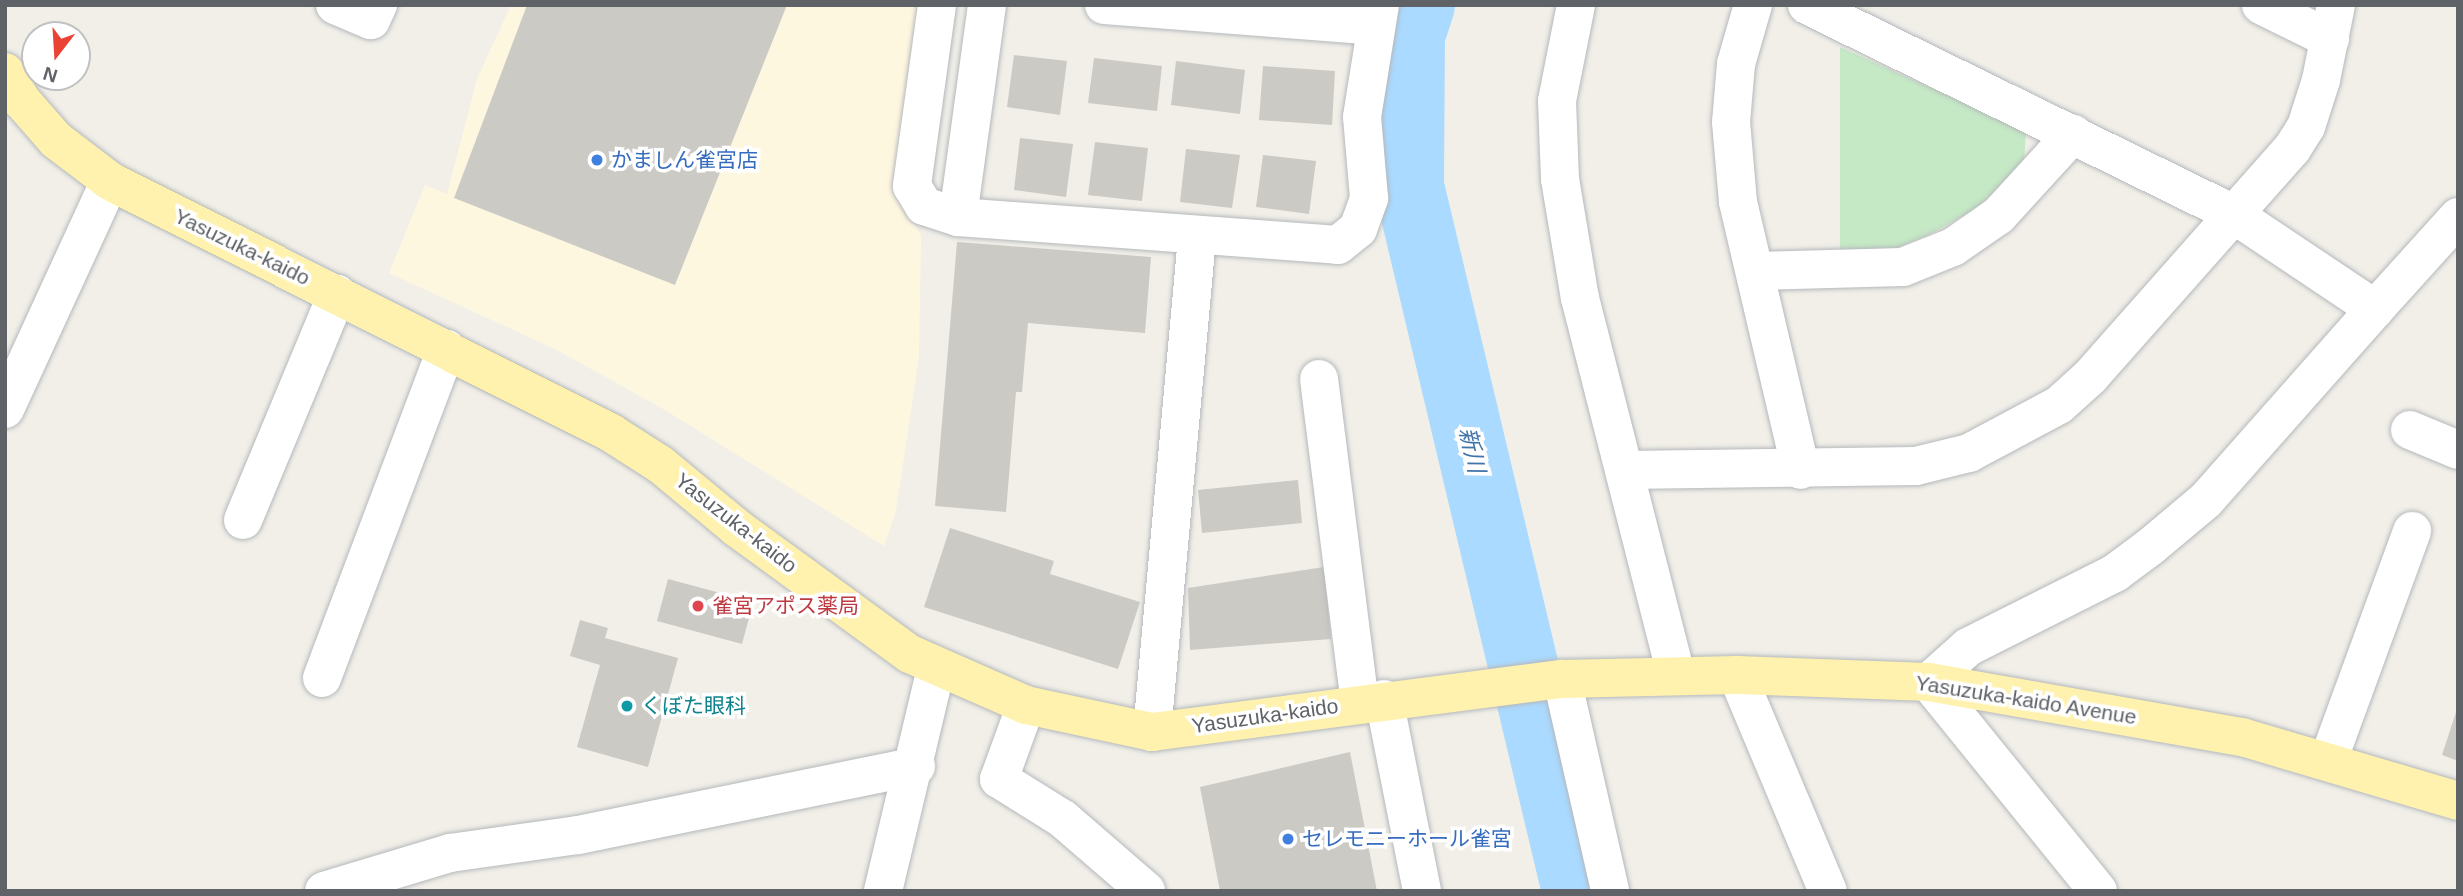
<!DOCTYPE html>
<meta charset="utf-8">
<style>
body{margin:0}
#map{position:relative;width:2463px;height:896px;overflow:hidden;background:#f1efe8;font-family:Helvetica,"Noto Sans JP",sans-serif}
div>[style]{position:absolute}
.commercial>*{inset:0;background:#fef7e0}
.green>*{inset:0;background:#c5e8c5}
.river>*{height:70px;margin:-35px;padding:0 35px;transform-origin:35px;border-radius:35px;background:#aadaff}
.building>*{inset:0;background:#cccac5}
.roads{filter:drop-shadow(0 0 2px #b5b8bc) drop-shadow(0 0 2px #b5b8bc)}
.minor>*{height:38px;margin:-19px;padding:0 19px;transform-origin:19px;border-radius:19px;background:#fff}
.major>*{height:38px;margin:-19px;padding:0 19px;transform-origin:19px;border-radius:19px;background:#fff2af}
.dots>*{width:19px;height:19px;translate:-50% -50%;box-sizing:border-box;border:4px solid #fff;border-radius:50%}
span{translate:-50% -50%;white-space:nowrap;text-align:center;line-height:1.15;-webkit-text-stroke:7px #fff;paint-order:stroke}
.shop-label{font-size:21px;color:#366cbe}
.left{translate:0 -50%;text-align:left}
.street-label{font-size:21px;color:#5f6368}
.health-label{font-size:21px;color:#be3a42}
.culture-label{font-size:21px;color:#0d838f}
.water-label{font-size:23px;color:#4174aa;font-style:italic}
.frame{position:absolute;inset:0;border:7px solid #5f6368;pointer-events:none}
.north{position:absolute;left:21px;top:21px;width:70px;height:70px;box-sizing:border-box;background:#fff;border:2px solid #bfc1c3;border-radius:50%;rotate:197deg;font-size:19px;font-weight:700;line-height:28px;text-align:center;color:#5f6368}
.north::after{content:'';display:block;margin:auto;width:24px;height:32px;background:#ea4335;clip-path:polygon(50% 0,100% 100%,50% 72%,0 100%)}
</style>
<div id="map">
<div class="commercial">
<i style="clip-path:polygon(511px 5px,929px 5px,898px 197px,921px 236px,919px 356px,896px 511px,884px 546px,665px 410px,557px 350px,389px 273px,425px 185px,447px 194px,477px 79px)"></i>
</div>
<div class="green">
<i style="clip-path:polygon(1840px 47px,2026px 131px,2024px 162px,1977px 208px,1934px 232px,1890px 251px,1840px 255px)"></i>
</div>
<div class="river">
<i style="left:1420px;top:5px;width:33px;rotate:108deg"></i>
<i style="left:1410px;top:36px;width:150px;rotate:90.4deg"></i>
<i style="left:1409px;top:186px;width:725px;rotate:76.6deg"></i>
</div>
<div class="building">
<i style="clip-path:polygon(527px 5px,787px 5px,675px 285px,454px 198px)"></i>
<i style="clip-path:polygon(1014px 55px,1067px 61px,1060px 115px,1007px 107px)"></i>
<i style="clip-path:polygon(1094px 58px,1162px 66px,1157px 111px,1088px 103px)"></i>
<i style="clip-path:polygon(1176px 61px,1245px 70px,1240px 114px,1171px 105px)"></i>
<i style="clip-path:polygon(1263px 66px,1335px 71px,1332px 125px,1259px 120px)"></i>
<i style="clip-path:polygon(1020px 138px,1073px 144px,1066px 197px,1014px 190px)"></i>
<i style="clip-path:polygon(1095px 142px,1148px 148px,1142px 201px,1088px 195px)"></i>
<i style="clip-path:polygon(1186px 149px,1240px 155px,1232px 208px,1180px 202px)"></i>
<i style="clip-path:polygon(1263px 155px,1316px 161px,1309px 214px,1256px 207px)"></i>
<i style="clip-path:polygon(957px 242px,1151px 257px,1145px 333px,1028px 323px,1022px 392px,1016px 392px,1006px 512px,935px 506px)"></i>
<i style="clip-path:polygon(1298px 480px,1302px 523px,1202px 533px,1198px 490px)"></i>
<i style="clip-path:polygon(950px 528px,1054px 561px,1050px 574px,1140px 602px,1118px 669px,924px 607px)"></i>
<i style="clip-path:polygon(1324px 567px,1331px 639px,1190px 650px,1188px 588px)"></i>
<i style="clip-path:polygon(668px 579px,724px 594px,749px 618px,742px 644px,657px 621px)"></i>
<i style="clip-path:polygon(580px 620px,608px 628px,605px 638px,678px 658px,648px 767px,577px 747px,600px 665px,570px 656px)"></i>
<i style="clip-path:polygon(2457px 709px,2458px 709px,2458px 761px,2442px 755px)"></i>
<i style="clip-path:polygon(1350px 752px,1377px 891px,1220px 891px,1200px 787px)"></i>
</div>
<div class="roads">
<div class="minor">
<i style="left:335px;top:5px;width:39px;rotate:23deg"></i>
<i style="left:371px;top:20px;width:17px;rotate:-65deg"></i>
<i style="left:937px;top:5px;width:183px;rotate:97.9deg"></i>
<i style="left:912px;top:186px;width:23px;rotate:59deg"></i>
<i style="left:924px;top:206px;width:36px;rotate:18deg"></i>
<i style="left:987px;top:5px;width:214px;rotate:97.8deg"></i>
<i style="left:958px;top:217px;width:381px;rotate:4.2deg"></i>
<i style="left:1338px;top:245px;width:26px;rotate:-39deg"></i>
<i style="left:1358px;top:229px;width:33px;rotate:-70deg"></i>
<i style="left:1369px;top:198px;width:81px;rotate:-94.9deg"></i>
<i style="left:1362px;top:117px;width:113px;rotate:-80.9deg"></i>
<i style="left:1104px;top:5px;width:272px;rotate:4.4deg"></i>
<i style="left:1576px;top:5px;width:98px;rotate:101.2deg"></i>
<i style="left:1557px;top:101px;width:78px;rotate:87.8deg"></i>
<i style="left:1560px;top:179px;width:121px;rotate:80.5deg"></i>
<i style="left:1580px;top:298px;width:389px;rotate:75.7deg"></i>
<i style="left:1753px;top:5px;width:61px;rotate:106.1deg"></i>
<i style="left:1736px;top:64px;width:58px;rotate:94.9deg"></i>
<i style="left:1731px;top:122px;width:80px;rotate:85deg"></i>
<i style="left:1738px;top:202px;width:275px;rotate:76.8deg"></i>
<i style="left:1807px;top:5px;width:475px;rotate:26.1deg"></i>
<i style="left:2233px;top:214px;width:171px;rotate:33.8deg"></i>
<i style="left:2375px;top:309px;width:124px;rotate:-47.9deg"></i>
<i style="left:2261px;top:5px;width:77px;rotate:26.2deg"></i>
<i style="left:1756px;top:271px;width:147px;rotate:-1.6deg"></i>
<i style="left:1903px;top:267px;width:54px;rotate:-21.8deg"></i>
<i style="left:1953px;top:247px;width:56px;rotate:-34.8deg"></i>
<i style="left:1999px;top:215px;width:110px;rotate:-47.6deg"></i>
<i style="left:1319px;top:379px;width:326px;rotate:82.8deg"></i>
<i style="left:5px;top:409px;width:251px;rotate:-65.3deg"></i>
<i style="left:2410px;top:430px;width:52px;rotate:22.6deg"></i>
<i style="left:1625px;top:470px;width:291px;rotate:-0.8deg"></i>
<i style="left:1916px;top:466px;width:55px;rotate:-13.8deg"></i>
<i style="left:1969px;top:453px;width:102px;rotate:-28.1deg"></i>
<i style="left:2059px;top:405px;width:42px;rotate:-42.1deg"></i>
<i style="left:2090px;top:377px;width:305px;rotate:-48.5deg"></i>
<i style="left:2292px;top:149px;width:26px;rotate:-58deg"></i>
<i style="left:2306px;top:127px;width:49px;rotate:-72.3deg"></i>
<i style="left:2321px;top:80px;width:76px;rotate:-78.7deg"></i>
<i style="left:243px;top:520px;width:245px;rotate:-67.4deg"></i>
<i style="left:1737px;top:675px;width:234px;rotate:67.2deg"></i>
<i style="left:322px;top:678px;width:352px;rotate:-69.3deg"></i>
<i style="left:1562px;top:679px;width:217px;rotate:77.2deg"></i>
<i style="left:1384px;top:699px;width:196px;rotate:78.8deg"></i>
<i style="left:1026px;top:705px;width:79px;rotate:110deg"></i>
<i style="left:999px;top:779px;width:75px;rotate:32deg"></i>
<i style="left:1063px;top:819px;width:110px;rotate:40.9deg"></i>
<i style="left:1152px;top:732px;width:499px;rotate:-84.8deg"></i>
<i style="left:2328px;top:761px;width:245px;rotate:-69.9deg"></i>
<i style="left:324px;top:891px;width:132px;rotate:-16.8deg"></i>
<i style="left:450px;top:853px;width:129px;rotate:-8deg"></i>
<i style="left:578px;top:835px;width:345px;rotate:-11.5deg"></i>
<i style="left:883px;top:891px;width:229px;rotate:-76.6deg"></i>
<i style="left:2098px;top:891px;width:269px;rotate:-129deg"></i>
<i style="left:1929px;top:682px;width:52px;rotate:-41.9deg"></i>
<i style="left:1968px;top:647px;width:165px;rotate:-26.7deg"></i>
<i style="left:2115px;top:573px;width:44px;rotate:-36.6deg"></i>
<i style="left:2150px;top:547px;width:73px;rotate:-40deg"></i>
<i style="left:2206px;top:500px;width:255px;rotate:-48.5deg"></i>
</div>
<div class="major">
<i style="left:5px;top:72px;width:34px;rotate:60deg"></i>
<i style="left:22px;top:101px;width:52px;rotate:48.9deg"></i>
<i style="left:56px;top:140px;width:68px;rotate:37.2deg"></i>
<i style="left:110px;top:181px;width:561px;rotate:26.7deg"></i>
<i style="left:611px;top:433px;width:59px;rotate:32.6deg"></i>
<i style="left:661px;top:465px;width:99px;rotate:39.7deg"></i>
<i style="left:737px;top:528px;width:214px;rotate:36.1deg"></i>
<i style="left:910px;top:654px;width:127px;rotate:23.7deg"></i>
<i style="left:1026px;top:705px;width:129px;rotate:12.1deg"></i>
<i style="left:1152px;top:732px;width:413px;rotate:-7.4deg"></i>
<i style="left:1562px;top:679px;width:175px;rotate:-1.3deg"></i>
<i style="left:1737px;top:675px;width:192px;rotate:2.1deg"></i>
<i style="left:1929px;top:682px;width:318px;rotate:10deg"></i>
<i style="left:2242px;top:737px;width:225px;rotate:16.5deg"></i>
</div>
</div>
<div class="dots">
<i style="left:597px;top:160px;background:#3f7fe0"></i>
<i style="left:698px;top:606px;background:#e0444e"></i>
<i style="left:627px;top:706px;background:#0f9aa8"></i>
<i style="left:1288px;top:839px;background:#3f7fe0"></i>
</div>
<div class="shop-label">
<span class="left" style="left:611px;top:160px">かましん雀宮店</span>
<span class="left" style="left:1302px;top:839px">セレモニーホール雀宮</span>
</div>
<div class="street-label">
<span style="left:242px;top:247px;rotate:26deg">Yasuzuka-kaido</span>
<span style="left:736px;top:523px;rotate:38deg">Yasuzuka-kaido</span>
<span style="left:2026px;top:700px;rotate:9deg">Yasuzuka-kaido Avenue</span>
<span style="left:1265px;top:716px;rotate:-8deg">Yasuzuka-kaido</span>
</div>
<div class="health-label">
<span class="left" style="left:712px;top:606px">雀宮アポス薬局</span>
</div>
<div class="culture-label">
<span class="left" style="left:641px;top:706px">くぼた眼科</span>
</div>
<div class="water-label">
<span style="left:1472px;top:450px;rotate:77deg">新川</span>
</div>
<div class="frame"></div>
<div class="north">N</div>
</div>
